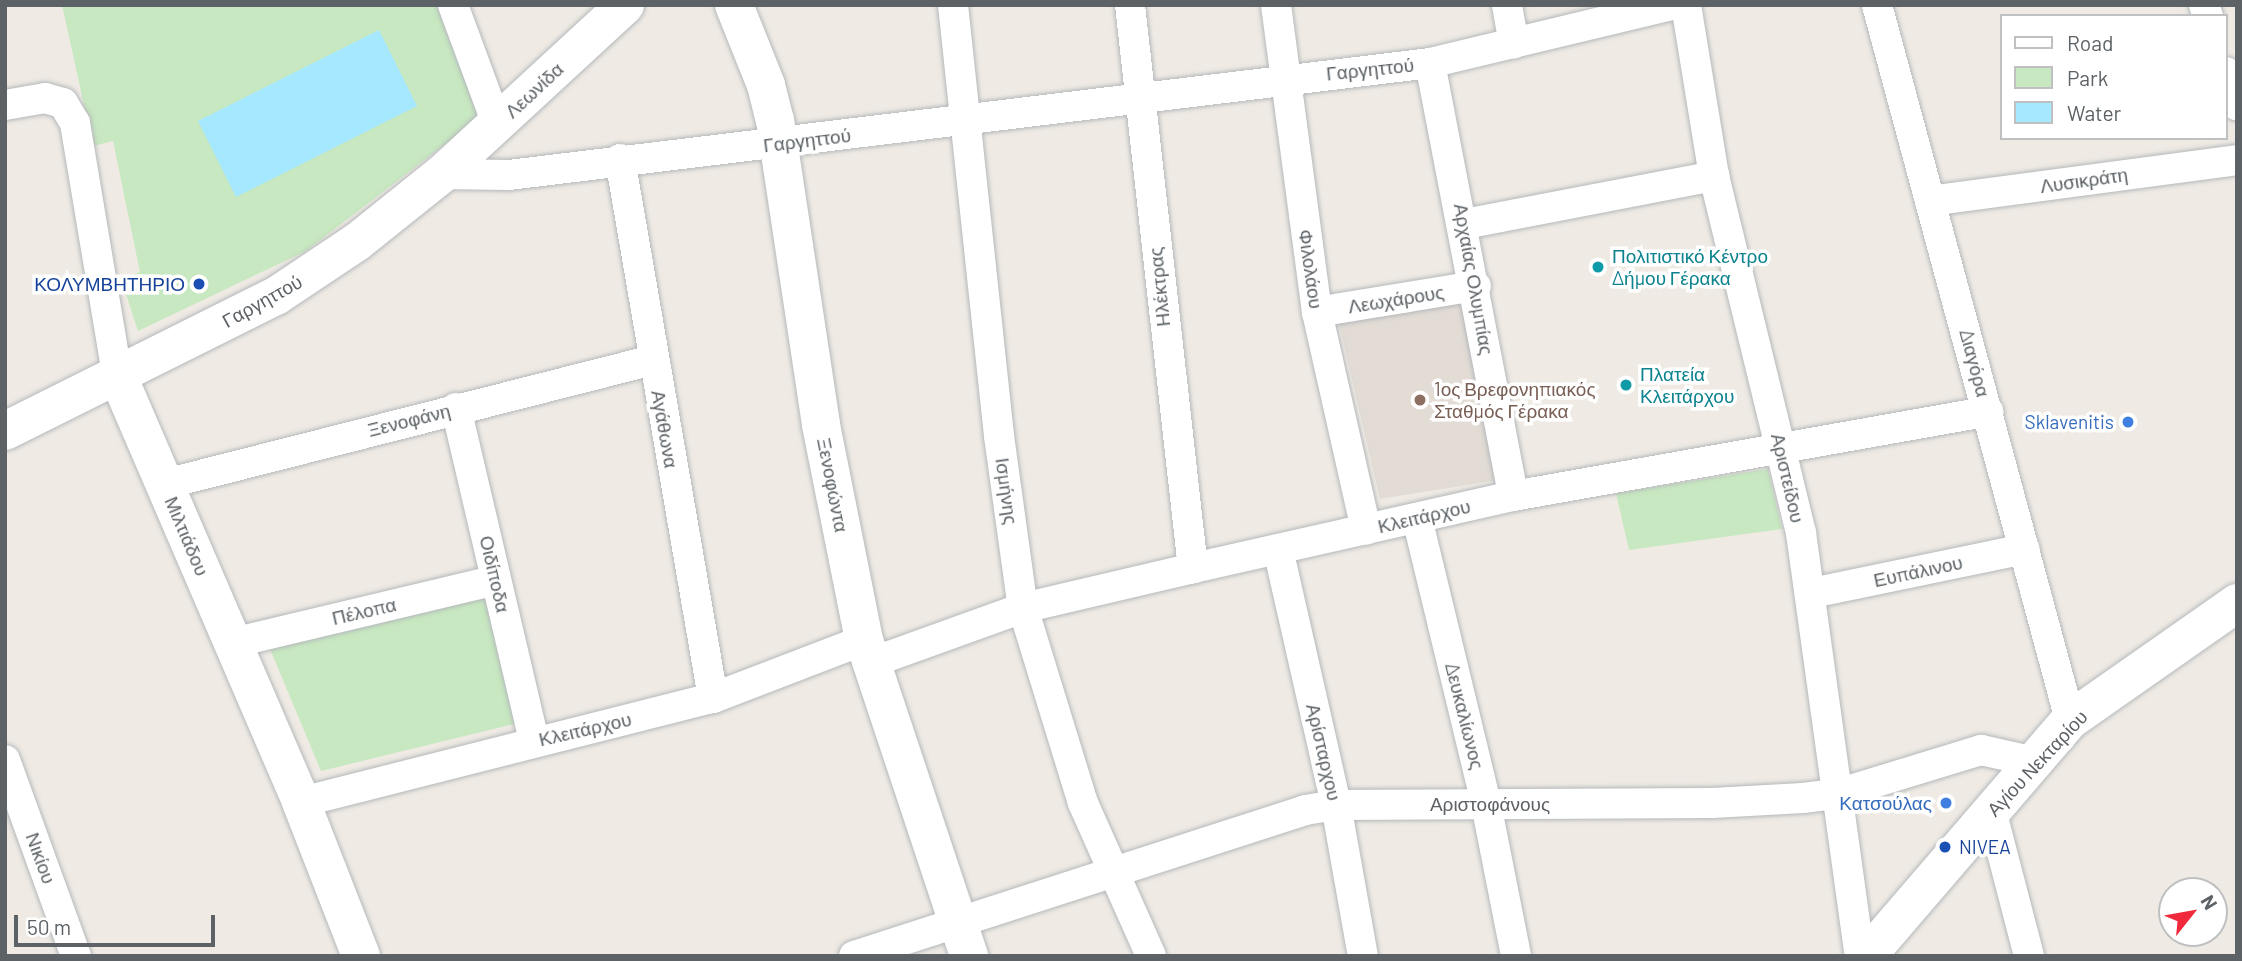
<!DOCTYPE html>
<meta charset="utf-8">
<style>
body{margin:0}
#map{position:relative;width:2242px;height:961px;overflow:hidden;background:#efebe4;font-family:Barlow,sans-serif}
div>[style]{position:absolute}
.education>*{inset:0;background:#e2dcd5}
.green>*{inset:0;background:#c7e8c0}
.water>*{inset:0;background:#a5e8ff}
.roads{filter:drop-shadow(0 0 2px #b5b8bc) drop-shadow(0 0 2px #b5b8bc)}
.minor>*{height:30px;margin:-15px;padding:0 15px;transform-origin:15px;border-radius:15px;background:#fff}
.tertiary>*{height:38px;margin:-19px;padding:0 19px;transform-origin:19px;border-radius:19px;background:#fff}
.dots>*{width:19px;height:19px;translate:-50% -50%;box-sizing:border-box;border:4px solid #fff;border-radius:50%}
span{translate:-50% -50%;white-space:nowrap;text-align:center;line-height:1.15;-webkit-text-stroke:7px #fff;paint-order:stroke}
.street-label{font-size:19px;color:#5c6266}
.culture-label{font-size:19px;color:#0d838f}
.left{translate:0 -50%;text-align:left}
.transit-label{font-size:19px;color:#164399}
.right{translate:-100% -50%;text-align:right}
.education-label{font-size:19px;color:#785e54}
.shop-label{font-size:19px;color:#366cbe}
.frame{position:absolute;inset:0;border:7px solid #5c6266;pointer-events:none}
.legend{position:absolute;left:2000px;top:14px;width:228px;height:126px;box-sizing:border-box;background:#fff;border:2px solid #bec0c2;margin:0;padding:9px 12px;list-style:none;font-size:21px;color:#5c6266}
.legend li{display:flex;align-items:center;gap:14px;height:35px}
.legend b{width:35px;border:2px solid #bec0c2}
.north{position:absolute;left:2158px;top:877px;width:70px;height:70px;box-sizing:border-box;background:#fff;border:2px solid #bec0c2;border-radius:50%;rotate:59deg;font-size:19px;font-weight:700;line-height:28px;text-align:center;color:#5c6266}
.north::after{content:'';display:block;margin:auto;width:24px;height:32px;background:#f1293d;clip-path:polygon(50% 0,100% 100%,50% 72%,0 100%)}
.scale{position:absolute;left:14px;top:915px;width:201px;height:32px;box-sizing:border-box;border:4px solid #5c6266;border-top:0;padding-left:9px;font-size:21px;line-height:24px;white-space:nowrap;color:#5c6266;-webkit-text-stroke:5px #fff;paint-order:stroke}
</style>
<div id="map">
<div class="education">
<i style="clip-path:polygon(1464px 298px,1498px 480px,1380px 499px,1338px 319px)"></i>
</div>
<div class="green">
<i style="clip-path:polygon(62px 5px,448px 5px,488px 111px,306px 251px,138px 331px,121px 279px,140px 272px,113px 141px,93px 146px)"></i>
<i style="clip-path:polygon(1768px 469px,1782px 529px,1629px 550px,1616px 493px)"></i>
<i style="clip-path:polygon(487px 597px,518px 723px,321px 771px,270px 649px)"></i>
</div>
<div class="water">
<i style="clip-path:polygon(379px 30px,417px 106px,236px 197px,198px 121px)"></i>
</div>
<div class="roads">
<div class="minor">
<i style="left:453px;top:5px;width:127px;rotate:69.7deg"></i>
<i style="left:953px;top:5px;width:433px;rotate:83.9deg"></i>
<i style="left:999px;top:436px;width:174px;rotate:82.1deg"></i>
<i style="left:1023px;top:608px;width:204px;rotate:72.9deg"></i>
<i style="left:1083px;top:803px;width:167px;rotate:66deg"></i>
<i style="left:1130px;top:5px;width:567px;rotate:83.62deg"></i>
<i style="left:1276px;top:5px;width:310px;rotate:82.4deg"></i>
<i style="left:1317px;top:312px;width:223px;rotate:77.3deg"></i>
<i style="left:1507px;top:5px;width:39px;rotate:80deg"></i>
<i style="left:1686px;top:5px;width:173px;rotate:80.7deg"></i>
<i style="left:1714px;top:176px;width:367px;rotate:76.3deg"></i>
<i style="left:1801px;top:533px;width:427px;rotate:82.1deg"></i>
<i style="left:1877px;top:5px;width:741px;rotate:74.89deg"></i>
<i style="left:2204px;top:5px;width:12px;rotate:70deg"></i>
<i style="left:1430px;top:63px;width:441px;rotate:79.1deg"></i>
<i style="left:2226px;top:72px;width:35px;rotate:72deg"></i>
<i style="left:5px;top:105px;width:41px;rotate:-9.9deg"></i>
<i style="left:45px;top:98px;width:19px;rotate:16deg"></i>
<i style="left:63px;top:103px;width:23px;rotate:59deg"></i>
<i style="left:75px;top:123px;width:254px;rotate:80.5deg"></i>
<i style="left:620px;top:159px;width:547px;rotate:80.21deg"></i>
<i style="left:442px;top:174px;width:67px;rotate:0.9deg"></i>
<i style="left:509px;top:175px;width:928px;rotate:-6.93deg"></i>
<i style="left:1430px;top:63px;width:248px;rotate:-13.5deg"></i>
<i style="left:1930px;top:201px;width:310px;rotate:-7.6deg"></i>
<i style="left:1465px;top:224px;width:254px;rotate:-10.9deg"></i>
<i style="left:1317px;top:312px;width:161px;rotate:-9.3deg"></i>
<i style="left:456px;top:408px;width:342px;rotate:76.8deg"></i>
<i style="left:165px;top:484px;width:504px;rotate:-14.26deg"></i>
<i style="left:1417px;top:518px;width:294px;rotate:76.4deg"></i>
<i style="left:1486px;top:804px;width:155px;rotate:78.8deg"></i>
<i style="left:1278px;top:549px;width:262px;rotate:77.2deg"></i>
<i style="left:1336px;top:805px;width:153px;rotate:79.9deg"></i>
<i style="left:1812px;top:593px;width:217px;rotate:-11.7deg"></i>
<i style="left:232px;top:643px;width:271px;rotate:-13.4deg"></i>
<i style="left:870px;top:663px;width:163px;rotate:-19.8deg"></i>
<i style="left:1023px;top:608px;width:175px;rotate:-13.2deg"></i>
<i style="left:1193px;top:568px;width:328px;rotate:-12.7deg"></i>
<i style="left:1513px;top:496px;width:483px;rotate:-10.1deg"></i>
<i style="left:5px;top:760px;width:208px;rotate:70.1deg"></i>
<i style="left:301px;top:802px;width:425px;rotate:-14.2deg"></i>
<i style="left:713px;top:698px;width:162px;rotate:-21deg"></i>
<i style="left:1991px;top:810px;width:151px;rotate:75.4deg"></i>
<i style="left:854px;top:956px;width:474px;rotate:-17.9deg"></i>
<i style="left:1305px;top:810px;width:31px;rotate:-9deg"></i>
<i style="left:1336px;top:805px;width:376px;rotate:-0.3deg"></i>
<i style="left:1712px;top:803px;width:91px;rotate:-3.1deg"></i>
<i style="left:1803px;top:798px;width:34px;rotate:-7deg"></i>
<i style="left:1837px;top:794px;width:151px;rotate:-17deg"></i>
<i style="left:1981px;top:750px;width:55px;rotate:12.5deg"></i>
</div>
<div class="tertiary">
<i style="left:734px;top:5px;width:86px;rotate:68.2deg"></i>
<i style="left:766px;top:85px;width:36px;rotate:76deg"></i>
<i style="left:775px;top:120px;width:308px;rotate:81.4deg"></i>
<i style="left:821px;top:425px;width:219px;rotate:78.7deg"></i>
<i style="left:864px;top:640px;width:333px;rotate:71.6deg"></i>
<i style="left:117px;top:374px;width:466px;rotate:66.7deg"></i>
<i style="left:301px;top:802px;width:165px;rotate:68.7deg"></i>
<i style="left:5px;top:431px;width:303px;rotate:-26.5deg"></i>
<i style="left:276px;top:296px;width:97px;rotate:-33.7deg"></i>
<i style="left:357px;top:242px;width:109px;rotate:-38.7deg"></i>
<i style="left:442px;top:174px;width:249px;rotate:-42.7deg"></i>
<i style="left:1867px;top:956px;width:311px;rotate:-49.3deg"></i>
<i style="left:2070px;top:720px;width:204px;rotate:-35deg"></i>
</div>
</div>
<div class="dots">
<i style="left:1598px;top:267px;background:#0f9aa8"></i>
<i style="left:199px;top:284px;background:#1a4fb4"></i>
<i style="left:1626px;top:385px;background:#0f9aa8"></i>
<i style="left:1420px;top:400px;background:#8d6e63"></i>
<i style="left:2128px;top:422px;background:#3f7fe0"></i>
<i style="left:1946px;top:803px;background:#3f7fe0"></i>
<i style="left:1945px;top:847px;background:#1a4fb4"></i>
</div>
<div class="street-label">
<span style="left:1370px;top:69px;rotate:-6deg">Γαργηττού</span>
<span style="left:534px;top:90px;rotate:-43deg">Λεωνίδα</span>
<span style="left:807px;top:140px;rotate:-7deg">Γαργηττού</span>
<span style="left:2084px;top:180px;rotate:-8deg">Λυσικράτη</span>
<span style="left:1311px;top:269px;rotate:82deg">Φιλολάου</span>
<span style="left:1474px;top:279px;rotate:80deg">Αρχαίας Ολυμπίας</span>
<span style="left:1159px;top:287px;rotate:-96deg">Ηλέκτρας</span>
<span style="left:1396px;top:299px;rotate:-9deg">Λεωχάρους</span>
<span style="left:262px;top:301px;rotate:-29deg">Γαργηττού</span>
<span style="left:1975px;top:363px;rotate:75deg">Διαγόρα</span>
<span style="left:409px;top:420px;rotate:-14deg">Ξενοφάνη</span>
<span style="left:665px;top:429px;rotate:80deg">Αγάθωνα</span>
<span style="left:1788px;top:478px;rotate:77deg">Αριστείδου</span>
<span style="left:833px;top:485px;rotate:79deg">Ξενοφώντα</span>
<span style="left:1007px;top:491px;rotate:82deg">Ισμήνης</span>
<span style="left:1424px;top:516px;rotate:-13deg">Κλειτάρχου</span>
<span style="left:187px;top:536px;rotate:67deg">Μιλτιάδου</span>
<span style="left:1918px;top:571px;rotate:-12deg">Ευπάλινου</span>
<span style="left:495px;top:574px;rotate:77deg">Οιδίποδα</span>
<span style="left:364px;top:611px;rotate:-13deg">Πέλοπα</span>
<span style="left:1465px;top:716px;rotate:76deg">Δευκαλίωνος</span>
<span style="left:585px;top:729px;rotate:-13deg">Κλειτάρχου</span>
<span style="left:1324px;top:752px;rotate:77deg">Αρίσταρχου</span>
<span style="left:2037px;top:763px;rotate:-47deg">Αγίου Νεκταρίου</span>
<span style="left:1490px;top:804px">Αριστοφάνους</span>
<span style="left:41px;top:858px;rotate:70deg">Νικίου</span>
</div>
<div class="culture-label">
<span class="left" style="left:1612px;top:267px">Πολιτιστικό Κέντρο<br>Δήμου Γέρακα</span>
<span class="left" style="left:1640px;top:385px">Πλατεία<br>Κλειτάρχου</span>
</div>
<div class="transit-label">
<span class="right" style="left:185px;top:284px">ΚΟΛΥΜΒΗΤΗΡΙΟ</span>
<span class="left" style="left:1959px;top:847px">NIVEA</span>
</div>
<div class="education-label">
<span class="left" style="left:1434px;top:400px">1ος Βρεφονηπιακός<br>Σταθμός Γέρακα</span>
</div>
<div class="shop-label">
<span class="right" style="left:2114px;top:422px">Sklavenitis</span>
<span class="right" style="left:1932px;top:803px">Κατσούλας</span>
</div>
<div class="frame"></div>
<ul class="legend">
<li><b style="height:9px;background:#fff"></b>Road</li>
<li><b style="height:19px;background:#c7e8c0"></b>Park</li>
<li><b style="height:19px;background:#a5e8ff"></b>Water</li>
</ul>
<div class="north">N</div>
<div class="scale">50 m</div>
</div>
